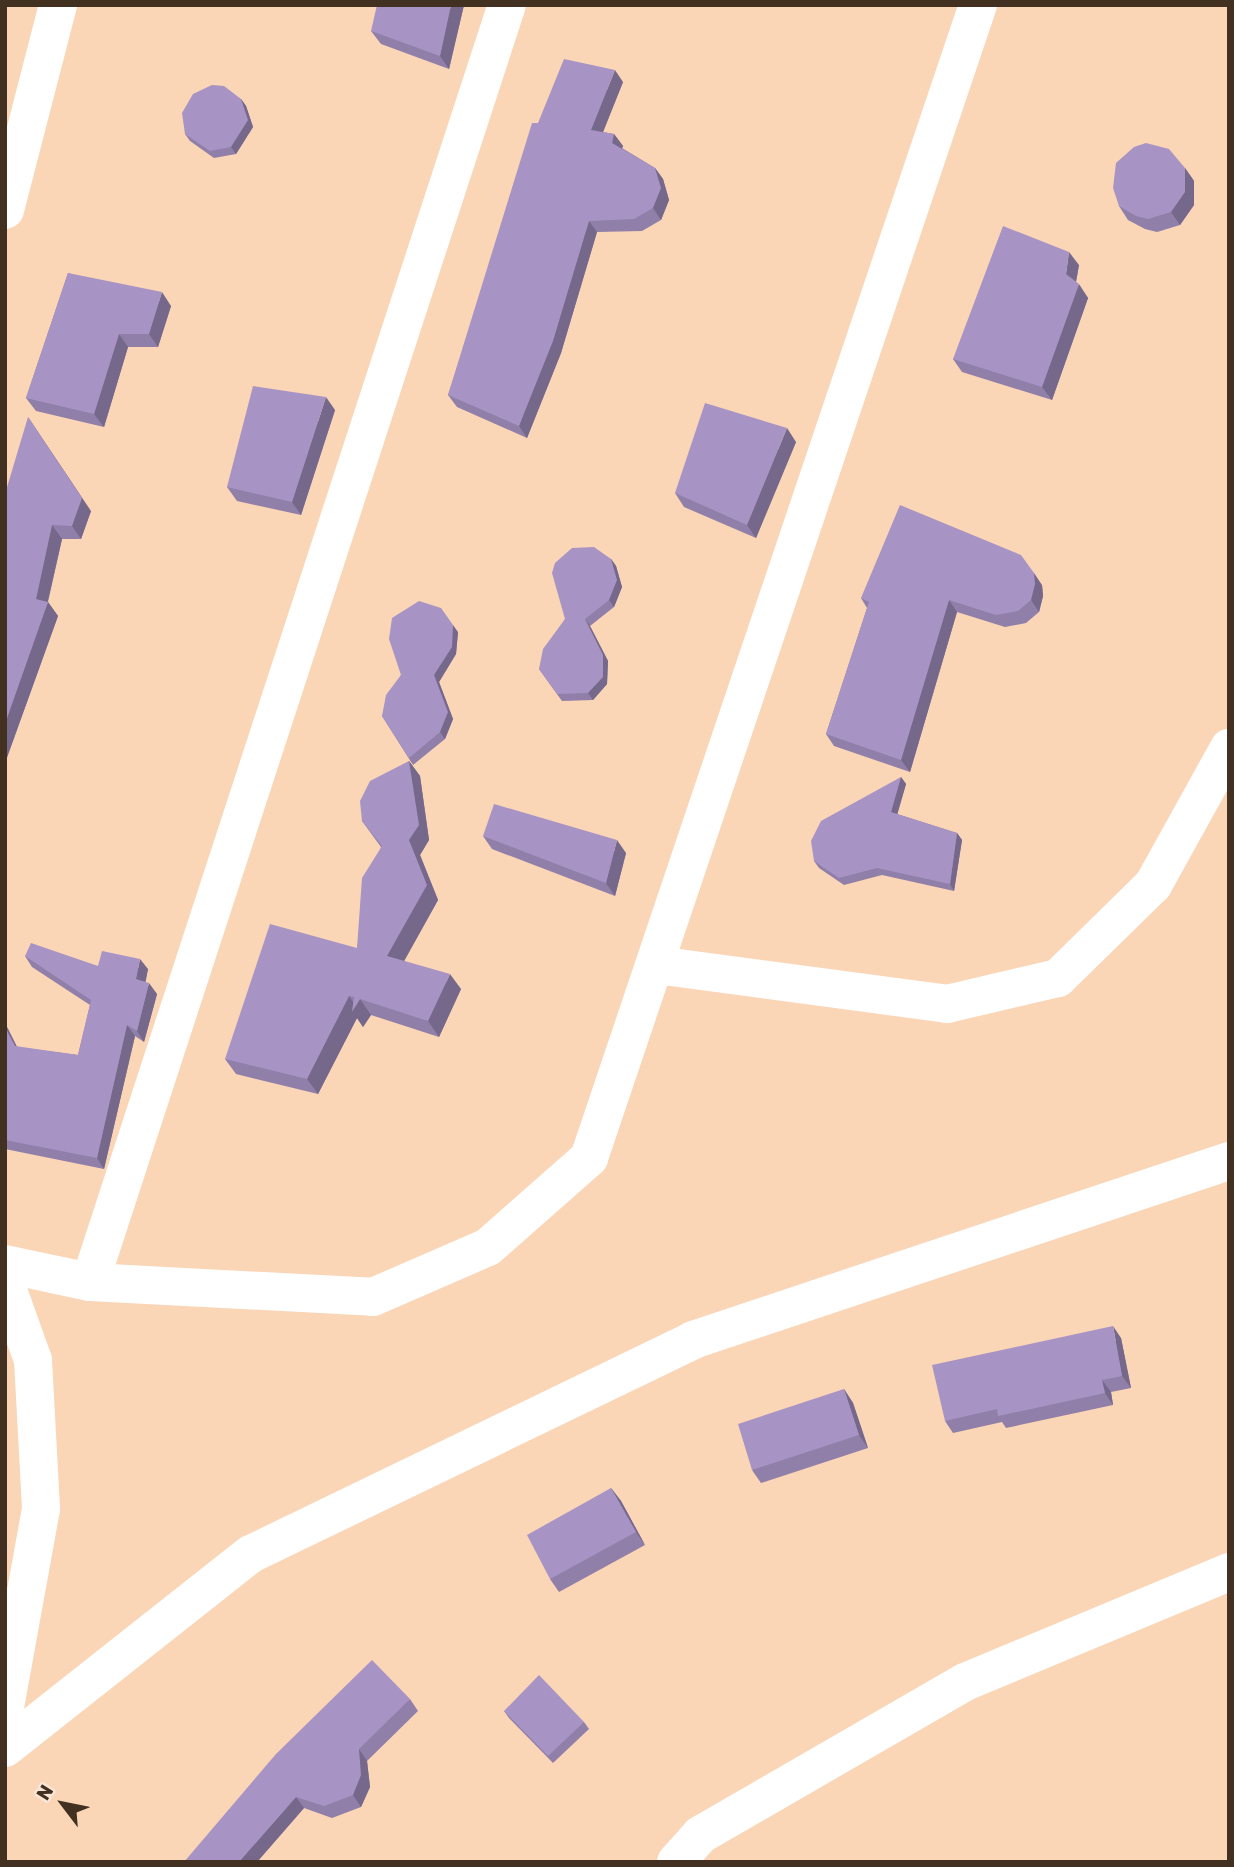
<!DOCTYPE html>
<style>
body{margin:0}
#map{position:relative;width:1234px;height:1867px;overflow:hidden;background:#fad5b6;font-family:Rubik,sans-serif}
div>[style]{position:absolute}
.minor>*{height:38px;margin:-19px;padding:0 19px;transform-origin:19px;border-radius:19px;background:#fff}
.wall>*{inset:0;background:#907fa9}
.shaded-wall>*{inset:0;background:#75688a}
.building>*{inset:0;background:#a794c5}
span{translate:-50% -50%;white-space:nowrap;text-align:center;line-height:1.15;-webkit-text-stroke:5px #f9e6d7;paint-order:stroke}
.frame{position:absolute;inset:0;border:7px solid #423020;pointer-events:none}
.north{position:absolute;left:28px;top:1769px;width:70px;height:70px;-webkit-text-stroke:5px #f9e6d7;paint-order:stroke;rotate:302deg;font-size:19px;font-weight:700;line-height:28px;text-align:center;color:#423020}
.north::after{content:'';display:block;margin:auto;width:24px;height:32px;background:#423020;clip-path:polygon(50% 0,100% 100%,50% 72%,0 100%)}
</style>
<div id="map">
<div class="minor">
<i style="left:5px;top:210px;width:212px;rotate:-75.5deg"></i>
<i style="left:656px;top:965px;width:294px;rotate:7.6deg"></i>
<i style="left:947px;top:1004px;width:114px;rotate:-13.2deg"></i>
<i style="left:1058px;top:978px;width:133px;rotate:-44.4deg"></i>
<i style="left:1153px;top:885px;width:157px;rotate:-61deg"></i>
<i style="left:5px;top:1264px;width:87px;rotate:12deg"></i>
<i style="left:90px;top:1282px;width:283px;rotate:3deg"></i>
<i style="left:373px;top:1297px;width:125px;rotate:-23.5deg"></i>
<i style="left:488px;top:1247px;width:135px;rotate:-41.4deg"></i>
<i style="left:589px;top:1158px;width:1217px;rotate:-71.36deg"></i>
<i style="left:5px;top:1282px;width:83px;rotate:70.3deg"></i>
<i style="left:33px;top:1360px;width:149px;rotate:86.9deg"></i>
<i style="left:41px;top:1509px;width:202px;rotate:100.3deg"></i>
<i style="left:90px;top:1282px;width:1343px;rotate:-71.92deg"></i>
<i style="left:5px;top:1748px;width:313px;rotate:-38.3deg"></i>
<i style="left:251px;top:1554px;width:491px;rotate:-25.8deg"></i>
<i style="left:693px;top:1340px;width:565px;rotate:-18.47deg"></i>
<i style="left:676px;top:1862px;width:36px;rotate:-48deg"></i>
<i style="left:700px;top:1835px;width:306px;rotate:-30deg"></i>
<i style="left:965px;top:1682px;width:286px;rotate:-22.6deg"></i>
</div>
<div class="wall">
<i style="clip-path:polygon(464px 5px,449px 69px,381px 44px,371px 31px)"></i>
<i style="clip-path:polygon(623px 82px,603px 132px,614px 134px,623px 146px,622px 148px,655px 168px,663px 179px,669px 200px,661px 220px,642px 231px,597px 232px,561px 353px,527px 438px,457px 407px,448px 395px,538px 123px)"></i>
<i style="clip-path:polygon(241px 99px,246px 106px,253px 127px,236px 154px,214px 158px,190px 141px,185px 134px)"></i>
<i style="clip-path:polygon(1185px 168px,1194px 181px,1194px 205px,1180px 225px,1157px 232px,1145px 229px,1128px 220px,1119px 206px)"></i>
<i style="clip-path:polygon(1079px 265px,1076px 282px,1088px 298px,1052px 400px,962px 372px,953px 359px)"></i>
<i style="clip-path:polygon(68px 273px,171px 306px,158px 347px,128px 347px,104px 427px,36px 411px,26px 398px)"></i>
<i style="clip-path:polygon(335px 410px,301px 515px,237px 501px,227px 487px)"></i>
<i style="clip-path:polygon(796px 442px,756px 538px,684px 507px,675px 493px)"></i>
<i style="clip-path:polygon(5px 494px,91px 511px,81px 539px,62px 539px,48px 602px,58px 616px,5px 763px)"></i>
<i style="clip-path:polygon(611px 559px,616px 566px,622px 587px,614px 607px,590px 626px,608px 661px,607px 684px,593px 700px,562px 701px,539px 669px,565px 619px)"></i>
<i style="clip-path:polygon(1042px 585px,1043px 596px,1039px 612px,1026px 623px,1005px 627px,957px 612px,910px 772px,834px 746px,826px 734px,867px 608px,861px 598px)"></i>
<i style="clip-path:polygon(458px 632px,456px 654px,439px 682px,453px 719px,445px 739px,413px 765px,382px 716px,401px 675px)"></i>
<i style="clip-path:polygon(409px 761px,420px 776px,429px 840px,420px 855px,438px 900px,404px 961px,461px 989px,439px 1037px,371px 1015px,363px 1027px,357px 1018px,318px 1094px,236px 1074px,225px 1059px,357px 948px,381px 847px,362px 821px)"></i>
<i style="clip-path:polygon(901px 777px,906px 784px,897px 814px,957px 833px,962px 840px,954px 891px,882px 875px,844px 885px,819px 868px,814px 861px)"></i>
<i style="clip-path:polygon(483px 836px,626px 853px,615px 896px,492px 849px)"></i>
<i style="clip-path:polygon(25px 956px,98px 966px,148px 969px,145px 982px,157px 994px,144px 1042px,135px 1036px,104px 1169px,5px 1149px,5px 1023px,17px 1047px,78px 1055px,90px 1005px,32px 967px)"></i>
<i style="clip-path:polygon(1121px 1338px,1131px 1388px,1111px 1392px,1113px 1405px,1006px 1428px,1002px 1422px,953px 1433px,945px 1421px)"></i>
<i style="clip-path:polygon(844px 1389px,853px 1403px,868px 1448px,761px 1483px,752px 1470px)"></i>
<i style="clip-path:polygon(611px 1488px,621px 1501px,645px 1545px,559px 1592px,550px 1579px)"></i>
<i style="clip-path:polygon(410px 1699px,418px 1711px,367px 1761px,370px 1787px,361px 1807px,332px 1818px,304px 1808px,257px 1862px,184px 1862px)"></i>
<i style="clip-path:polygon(504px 1711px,584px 1722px,589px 1729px,553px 1763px,509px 1718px)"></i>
</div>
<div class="shaded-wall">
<i style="clip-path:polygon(451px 5px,464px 5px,449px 69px,440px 56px)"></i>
<i style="clip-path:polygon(615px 70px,623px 82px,599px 142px,591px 130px)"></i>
<i style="clip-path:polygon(241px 99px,246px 106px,253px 127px,236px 154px,231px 147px)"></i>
<i style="clip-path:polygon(614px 134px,623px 146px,620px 154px,612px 143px)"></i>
<i style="clip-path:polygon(655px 168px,663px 179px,669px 200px,661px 220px,653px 208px)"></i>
<i style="clip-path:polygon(1185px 168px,1194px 181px,1194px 205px,1180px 225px,1171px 212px)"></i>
<i style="clip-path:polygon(589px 221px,597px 232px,561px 353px,527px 438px,519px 426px)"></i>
<i style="clip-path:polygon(1069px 252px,1079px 265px,1075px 287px,1066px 274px)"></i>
<i style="clip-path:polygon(1079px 284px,1088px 298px,1052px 400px,1042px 387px)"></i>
<i style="clip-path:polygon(162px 292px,171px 306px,158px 347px,149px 334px)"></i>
<i style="clip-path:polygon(119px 334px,128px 347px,104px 427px,94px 414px)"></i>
<i style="clip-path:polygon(326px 397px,335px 410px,301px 515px,292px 502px)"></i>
<i style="clip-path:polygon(28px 417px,91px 511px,81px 539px,72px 526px)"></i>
<i style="clip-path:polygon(787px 428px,796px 442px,756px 538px,747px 525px)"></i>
<i style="clip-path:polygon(52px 525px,62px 539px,46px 609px,48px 602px,58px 616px,5px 763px,5px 724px,36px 599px)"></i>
<i style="clip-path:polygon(611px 559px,616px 566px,622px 587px,614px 607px,609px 600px)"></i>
<i style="clip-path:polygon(1034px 573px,1042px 585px,1043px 596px,1039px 612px,1031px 600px)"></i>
<i style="clip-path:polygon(949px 600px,957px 612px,910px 772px,901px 760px)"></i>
<i style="clip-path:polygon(585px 619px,590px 626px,608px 661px,607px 684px,593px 700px,588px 693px)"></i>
<i style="clip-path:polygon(453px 625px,458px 632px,456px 654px,439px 682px,453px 719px,445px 739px,440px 732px,434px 675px)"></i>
<i style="clip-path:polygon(409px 761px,420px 776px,429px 840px,420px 855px,438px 900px,398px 972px,387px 956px,409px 840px)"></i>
<i style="clip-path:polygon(901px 777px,906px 784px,896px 819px,891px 812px)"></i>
<i style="clip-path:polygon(957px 833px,962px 840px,954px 891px,950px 884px)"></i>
<i style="clip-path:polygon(617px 840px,626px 853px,615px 896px,606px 883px)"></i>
<i style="clip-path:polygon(140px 959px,148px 969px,144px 990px,136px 979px)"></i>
<i style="clip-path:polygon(450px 974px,461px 989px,439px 1037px,428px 1021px)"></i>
<i style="clip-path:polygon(149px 983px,157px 994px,144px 1042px,137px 1031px)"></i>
<i style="clip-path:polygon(349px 996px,356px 1006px,360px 999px,371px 1015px,363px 1027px,357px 1018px,318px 1094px,307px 1079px)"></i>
<i style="clip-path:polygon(5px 1023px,22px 1057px,15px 1046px,5px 1027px)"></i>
<i style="clip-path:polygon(127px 1025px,135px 1036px,104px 1169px,97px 1158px)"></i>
<i style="clip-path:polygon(1113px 1326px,1121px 1338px,1131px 1388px,1122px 1376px)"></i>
<i style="clip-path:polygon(1102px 1380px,1111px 1392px,1113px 1405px,1105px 1393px)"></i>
<i style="clip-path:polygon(844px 1389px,853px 1403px,868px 1448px,859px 1435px)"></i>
<i style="clip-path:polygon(611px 1488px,621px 1501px,645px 1545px,636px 1532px)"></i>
<i style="clip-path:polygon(359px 1749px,367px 1761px,370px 1787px,361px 1807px,353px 1795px)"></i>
<i style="clip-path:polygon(296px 1797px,304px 1808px,257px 1862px,239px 1862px)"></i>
</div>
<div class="building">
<i style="clip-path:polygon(377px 5px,451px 5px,440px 56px,371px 31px)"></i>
<i style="clip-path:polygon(564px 59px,615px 70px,591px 130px,614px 134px,612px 143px,655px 168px,661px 188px,653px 208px,634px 219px,589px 221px,553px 341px,519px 426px,448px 395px,532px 123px,538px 123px)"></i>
<i style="clip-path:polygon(212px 85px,224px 86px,241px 99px,248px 120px,231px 147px,210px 151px,185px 134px,182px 113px,193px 94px)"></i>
<i style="clip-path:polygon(1146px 143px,1169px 149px,1185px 168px,1185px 192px,1171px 212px,1148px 219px,1136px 216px,1119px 206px,1113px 188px,1116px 163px,1134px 147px)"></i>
<i style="clip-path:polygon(1003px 226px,1069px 252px,1066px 274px,1079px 284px,1042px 387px,953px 359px)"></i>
<i style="clip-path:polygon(68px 273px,162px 292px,149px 334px,119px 334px,94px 414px,26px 398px)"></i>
<i style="clip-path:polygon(253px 386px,326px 397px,292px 502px,227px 487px)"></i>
<i style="clip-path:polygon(705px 403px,787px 428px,747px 525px,675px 493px)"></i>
<i style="clip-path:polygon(28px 417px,82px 498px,72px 526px,52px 525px,36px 599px,48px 602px,5px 724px,5px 494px)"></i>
<i style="clip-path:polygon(900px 505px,1021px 555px,1034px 573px,1035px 584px,1031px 600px,1018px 611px,996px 615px,949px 600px,901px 760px,826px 734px,869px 602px,861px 598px)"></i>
<i style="clip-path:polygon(594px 547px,611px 559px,617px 580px,609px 600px,585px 619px,603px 655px,603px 677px,588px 693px,557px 694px,539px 669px,543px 649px,565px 619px,552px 573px,555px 563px,572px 548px)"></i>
<i style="clip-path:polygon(419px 601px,441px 608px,453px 625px,452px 647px,434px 675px,448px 712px,440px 732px,409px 758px,382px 716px,386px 695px,401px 675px,389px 639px,392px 618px)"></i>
<i style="clip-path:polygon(409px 761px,419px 825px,409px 840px,427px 885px,387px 956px,450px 974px,428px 1021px,360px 999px,352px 1012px,354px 997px,349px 996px,307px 1079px,225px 1059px,270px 924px,357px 948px,362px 878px,382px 846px,362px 821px,360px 801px,370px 781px)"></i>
<i style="clip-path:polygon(901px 777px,891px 812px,957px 833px,950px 884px,877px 868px,839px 878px,814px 861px,811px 841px,821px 821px)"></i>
<i style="clip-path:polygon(494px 804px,617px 840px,606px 883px,483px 836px)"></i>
<i style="clip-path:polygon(31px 943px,98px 966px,102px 951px,140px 959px,136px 979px,149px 983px,137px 1031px,127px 1025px,97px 1158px,5px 1140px,5px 1027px,15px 1046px,78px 1055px,91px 1000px,25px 956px)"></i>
<i style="clip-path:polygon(1113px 1326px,1122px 1376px,1102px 1380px,1105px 1393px,998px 1416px,997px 1409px,945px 1421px,932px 1365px)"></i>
<i style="clip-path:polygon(844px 1389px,859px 1435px,752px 1470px,738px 1424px)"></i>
<i style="clip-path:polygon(611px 1488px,636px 1532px,550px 1579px,527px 1535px)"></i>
<i style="clip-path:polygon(372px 1660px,410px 1699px,359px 1749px,361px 1775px,353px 1795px,324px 1806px,296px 1797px,239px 1862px,184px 1862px,276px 1754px)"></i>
<i style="clip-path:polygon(539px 1675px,584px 1722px,548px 1756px,504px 1711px)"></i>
</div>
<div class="frame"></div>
<div class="north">N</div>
</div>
